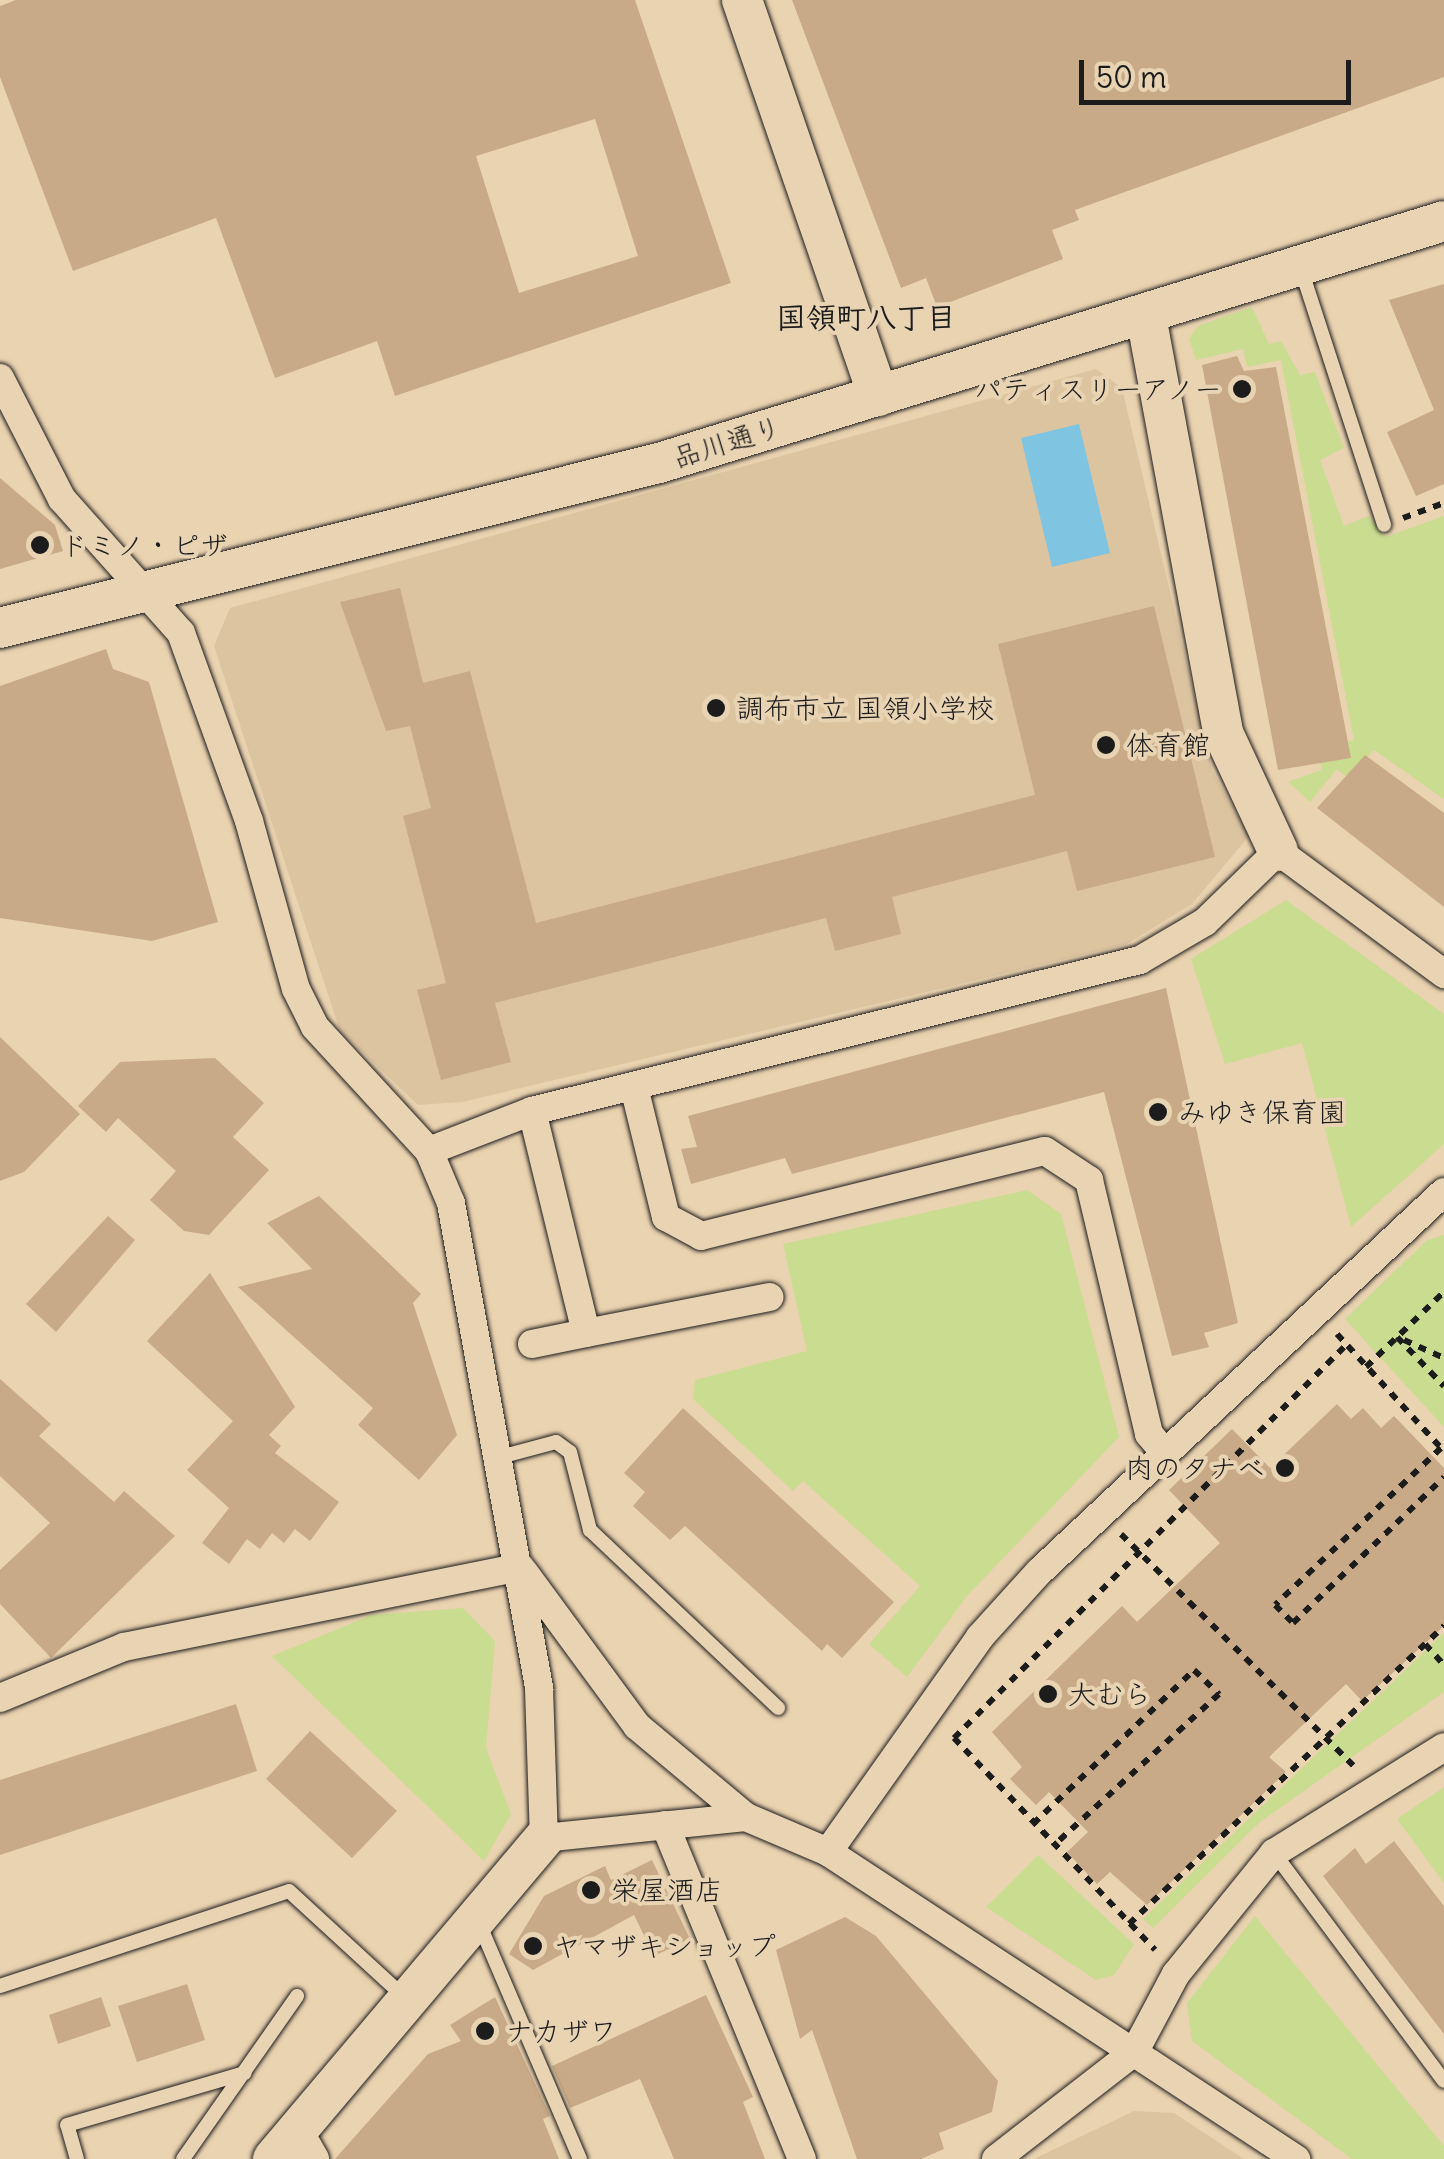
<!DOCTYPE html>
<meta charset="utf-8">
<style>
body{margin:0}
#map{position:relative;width:1444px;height:2159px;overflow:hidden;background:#ead3b0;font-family:Delius,"Klee One",sans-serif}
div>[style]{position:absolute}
.built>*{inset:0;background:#dcc4a1}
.green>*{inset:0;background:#c9dc90}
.water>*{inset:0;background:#7fc4e0}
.building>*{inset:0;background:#c9aa88}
.path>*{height:6px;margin-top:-3px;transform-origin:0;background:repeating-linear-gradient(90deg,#1c1c1c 0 8px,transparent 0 16px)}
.roads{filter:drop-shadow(0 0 2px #1c1c1c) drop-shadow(0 0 2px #1c1c1c)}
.lane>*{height:14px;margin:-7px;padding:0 7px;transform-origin:7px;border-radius:7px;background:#e8d4b3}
.street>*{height:28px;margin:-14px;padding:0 14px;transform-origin:14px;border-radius:14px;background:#e8d4b3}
.secondary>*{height:40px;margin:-20px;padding:0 20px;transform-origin:20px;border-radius:20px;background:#e8d4b3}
.dots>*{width:28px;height:28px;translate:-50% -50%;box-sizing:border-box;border:5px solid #e8d4b3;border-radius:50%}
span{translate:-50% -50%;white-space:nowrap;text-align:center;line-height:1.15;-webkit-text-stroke:8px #e8d4b3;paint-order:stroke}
.poi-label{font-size:28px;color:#1c1c1c}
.right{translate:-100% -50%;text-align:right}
.left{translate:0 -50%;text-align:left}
.street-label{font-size:28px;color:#1c1c1c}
.neighbourhood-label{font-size:30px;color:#1c1c1c;font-weight:700}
.scale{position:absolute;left:1079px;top:60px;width:272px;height:45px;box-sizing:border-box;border:5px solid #1c1c1c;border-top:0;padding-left:12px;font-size:30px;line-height:35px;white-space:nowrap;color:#1c1c1c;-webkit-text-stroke:8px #e8d4b3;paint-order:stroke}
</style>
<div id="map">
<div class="built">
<i style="clip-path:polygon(1096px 369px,1122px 388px,1212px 770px,1249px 836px,1192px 904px,1125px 945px,462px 1102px,418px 1105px,340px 1031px,214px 646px,230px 608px)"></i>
<i style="clip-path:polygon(1134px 2111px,1174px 2113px,1244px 2159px,1034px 2159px)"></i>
</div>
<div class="green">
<i style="clip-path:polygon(1252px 307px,1269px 344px,1281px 341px,1300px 375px,1315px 372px,1344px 448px,1320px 460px,1344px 526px,1368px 516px,1386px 537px,1444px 516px,1444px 799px,1374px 750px,1347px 777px,1337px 769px,1310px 802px,1288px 782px,1321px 770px,1320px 749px,1354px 740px,1281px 360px,1247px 367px,1243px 349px,1196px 360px,1189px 339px,1198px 326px)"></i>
<i style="clip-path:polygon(1286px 900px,1444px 1014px,1444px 1144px,1351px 1227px,1302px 1043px,1225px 1064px,1191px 959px)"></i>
<i style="clip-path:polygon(1027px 1190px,1061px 1214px,1119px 1437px,967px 1596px,907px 1677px,869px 1644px,920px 1586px,803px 1481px,793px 1491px,693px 1399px,695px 1380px,807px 1351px,783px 1244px)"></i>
<i style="clip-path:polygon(1444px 1235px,1444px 1427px,1345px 1319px,1427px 1240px)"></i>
<i style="clip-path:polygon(463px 1608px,495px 1641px,486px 1748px,511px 1814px,484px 1861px,272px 1656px,372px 1615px)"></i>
<i style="clip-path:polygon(1444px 1633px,1444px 1692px,1260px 1822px,1153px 1928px,1143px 1919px)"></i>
<i style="clip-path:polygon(1444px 1787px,1444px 1883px,1397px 1819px)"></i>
<i style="clip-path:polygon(1038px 1855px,1134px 1944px,1114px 1975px,1096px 1980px,986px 1907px)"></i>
<i style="clip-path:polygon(1255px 1916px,1444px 2146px,1444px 2159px,1352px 2159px,1192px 2041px,1187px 2003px)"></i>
</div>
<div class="water">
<i style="clip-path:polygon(1079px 424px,1110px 553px,1052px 567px,1021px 438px)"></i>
</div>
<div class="building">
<i style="clip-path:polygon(evenodd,16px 0,635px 0,731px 283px,395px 396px,377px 341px,275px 378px,216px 218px,73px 271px,0 77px,0 6px,16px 0,595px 119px,638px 256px,519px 293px,476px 156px,595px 119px)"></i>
<i style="clip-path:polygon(792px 0,1444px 0,1444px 77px,1075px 210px,1079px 220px,1052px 230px,1063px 259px,937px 307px,926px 278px,901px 288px)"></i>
<i style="clip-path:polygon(1444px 284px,1444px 484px,1416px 496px,1387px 432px,1434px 410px,1389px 300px)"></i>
<i style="clip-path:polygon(1237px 356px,1244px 371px,1276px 367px,1351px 758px,1278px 770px,1202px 365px)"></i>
<i style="clip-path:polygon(0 478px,55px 525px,63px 551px,0 569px)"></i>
<i style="clip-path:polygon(400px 588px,423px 683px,470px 671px,536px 923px,1035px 795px,998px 644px,1154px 606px,1215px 857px,1077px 891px,1067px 851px,892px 897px,901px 934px,835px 951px,826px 918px,495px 1003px,511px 1062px,441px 1080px,417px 990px,446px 983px,403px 816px,431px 808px,410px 726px,386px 731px,340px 602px)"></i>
<i style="clip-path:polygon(106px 649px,113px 669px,149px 682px,218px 922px,152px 941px,0 918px,0 686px)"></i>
<i style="clip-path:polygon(1365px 755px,1444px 813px,1444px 907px,1317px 808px)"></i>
<i style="clip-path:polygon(1166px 988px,1238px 1323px,1204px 1333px,1209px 1347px,1172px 1356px,1104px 1092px,792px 1174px,785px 1158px,691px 1184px,681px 1149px,697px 1147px,688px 1116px)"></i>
<i style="clip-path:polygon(0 1037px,80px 1114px,24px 1172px,0 1181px)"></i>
<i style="clip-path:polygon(215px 1058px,264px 1103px,233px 1137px,269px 1170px,209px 1235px,184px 1231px,150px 1200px,176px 1171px,118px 1118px,106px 1132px,78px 1106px,120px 1062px)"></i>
<i style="clip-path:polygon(319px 1196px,421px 1294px,413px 1303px,457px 1435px,419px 1480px,358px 1425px,373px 1408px,238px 1287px,312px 1269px,267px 1223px)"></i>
<i style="clip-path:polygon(108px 1216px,135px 1240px,56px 1332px,26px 1304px)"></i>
<i style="clip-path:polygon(210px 1273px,295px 1407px,269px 1435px,281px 1446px,275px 1453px,339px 1502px,310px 1541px,295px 1529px,284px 1543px,272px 1533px,260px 1549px,247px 1539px,229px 1564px,202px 1543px,229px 1508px,187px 1470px,233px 1421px,147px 1341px)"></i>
<i style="clip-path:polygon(0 1379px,51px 1424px,39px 1436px,114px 1502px,124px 1491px,175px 1536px,51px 1658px,0 1604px,0 1570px,50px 1523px,0 1476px)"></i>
<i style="clip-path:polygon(1337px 1404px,1351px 1419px,1363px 1408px,1381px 1428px,1394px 1416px,1444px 1468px,1444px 1626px,1362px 1701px,1346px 1684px,1269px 1757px,1286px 1772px,1147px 1905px,1110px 1872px,1097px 1884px,1067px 1852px,1088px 1832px,1049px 1792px,1036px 1805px,1010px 1779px,1022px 1767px,992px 1732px,1122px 1606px,1137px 1622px,1220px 1543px,1169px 1490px,1232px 1429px,1270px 1468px)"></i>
<i style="clip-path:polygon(683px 1408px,894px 1602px,842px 1658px,827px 1644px,822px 1651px,685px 1526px,670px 1540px,633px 1506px,645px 1492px,624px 1473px)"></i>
<i style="clip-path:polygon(236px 1704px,257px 1771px,0 1855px,0 1780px)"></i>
<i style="clip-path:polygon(310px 1731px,397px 1811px,352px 1858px,266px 1779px)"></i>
<i style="clip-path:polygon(1394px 1841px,1444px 1906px,1444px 2034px,1323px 1876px,1355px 1848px,1366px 1864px)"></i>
<i style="clip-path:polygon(652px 1860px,690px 1939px,654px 1956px,634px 1915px,533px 1970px,509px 1954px,544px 1896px,605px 1866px,611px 1880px)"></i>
<i style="clip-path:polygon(845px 1917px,876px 1936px,998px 2081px,992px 2112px,939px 2133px,944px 2149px,921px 2159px,857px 2159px,812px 2030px,800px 2039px,776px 1950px)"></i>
<i style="clip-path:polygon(187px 1984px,205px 2040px,137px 2062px,118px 2006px)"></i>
<i style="clip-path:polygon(706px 1995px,753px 2097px,743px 2102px,765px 2159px,674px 2159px,640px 2079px,570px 2108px,552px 2066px)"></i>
<i style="clip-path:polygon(101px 1997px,111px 2026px,58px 2044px,49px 2015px)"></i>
<i style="clip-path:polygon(495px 1997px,550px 2116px,543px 2119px,559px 2159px,335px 2159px,428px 2054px,461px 2041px,450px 2025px)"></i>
</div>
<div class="path">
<i style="left:1403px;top:518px;width:44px;rotate:-20.1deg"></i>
<i style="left:1337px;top:1334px;width:157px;rotate:47.6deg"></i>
<i style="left:1397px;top:1337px;width:68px;rotate:46.2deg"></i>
<i style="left:1404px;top:1340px;width:44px;rotate:24.2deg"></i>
<i style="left:1366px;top:1367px;width:108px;rotate:-43.9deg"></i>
<i style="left:1441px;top:1448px;width:228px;rotate:136.6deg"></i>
<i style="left:1275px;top:1605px;width:25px;rotate:45deg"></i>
<i style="left:1293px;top:1623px;width:210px;rotate:-44deg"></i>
<i style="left:1121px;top:1534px;width:332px;rotate:44.9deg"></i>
<i style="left:1425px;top:1644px;width:28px;rotate:48deg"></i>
<i style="left:954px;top:1738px;width:555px;rotate:-45.07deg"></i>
<i style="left:954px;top:1738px;width:292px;rotate:46.5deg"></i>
<i style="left:1033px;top:1824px;width:223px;rotate:-43.7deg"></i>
<i style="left:1194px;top:1670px;width:35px;rotate:44deg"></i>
<i style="left:1219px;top:1694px;width:225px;rotate:137.5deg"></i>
<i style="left:1129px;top:1924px;width:434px;rotate:-43.4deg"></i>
</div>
<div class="roads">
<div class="lane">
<i style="left:1301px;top:269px;width:269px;rotate:72deg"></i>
<i style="left:500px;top:1457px;width:58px;rotate:-15deg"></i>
<i style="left:556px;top:1442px;width:17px;rotate:36deg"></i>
<i style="left:570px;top:1452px;width:81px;rotate:75.6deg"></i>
<i style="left:590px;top:1530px;width:259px;rotate:43.4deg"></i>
<i style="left:1274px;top:1853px;width:284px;rotate:53.3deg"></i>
<i style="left:478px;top:1921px;width:259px;rotate:66.8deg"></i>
<i style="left:0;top:1986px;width:304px;rotate:-18.2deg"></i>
<i style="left:289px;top:1891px;width:155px;rotate:42.6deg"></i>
<i style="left:77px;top:2159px;width:35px;rotate:-106deg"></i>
<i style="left:67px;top:2125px;width:185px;rotate:-16.3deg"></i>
<i style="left:183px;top:2159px;width:199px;rotate:-55deg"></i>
</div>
<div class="street">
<i style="left:0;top:378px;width:136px;rotate:62.9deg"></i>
<i style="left:62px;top:499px;width:179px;rotate:48.4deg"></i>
<i style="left:181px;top:633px;width:200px;rotate:70.1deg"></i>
<i style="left:249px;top:821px;width:174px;rotate:74.4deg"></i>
<i style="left:296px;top:989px;width:42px;rotate:63.4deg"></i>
<i style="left:315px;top:1027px;width:168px;rotate:47.4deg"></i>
<i style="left:429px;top:1151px;width:56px;rotate:67.1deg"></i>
<i style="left:451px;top:1203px;width:494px;rotate:79.7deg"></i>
<i style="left:539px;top:1689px;width:149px;rotate:88.1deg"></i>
<i style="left:544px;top:1838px;width:203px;rotate:-5.9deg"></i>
<i style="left:634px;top:1087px;width:134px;rotate:76.2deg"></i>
<i style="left:666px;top:1217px;width:40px;rotate:28deg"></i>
<i style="left:701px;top:1236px;width:354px;rotate:-13.9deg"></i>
<i style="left:1045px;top:1151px;width:53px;rotate:33.4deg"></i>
<i style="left:1089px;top:1180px;width:261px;rotate:76.7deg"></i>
<i style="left:1149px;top:1434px;width:23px;rotate:50deg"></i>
<i style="left:532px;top:1111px;width:228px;rotate:76.3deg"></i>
<i style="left:586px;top:1333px;width:187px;rotate:-11.1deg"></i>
<i style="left:429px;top:1151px;width:110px;rotate:-21.2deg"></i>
<i style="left:532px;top:1111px;width:626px;rotate:-13.95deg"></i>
<i style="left:1140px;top:960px;width:75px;rotate:-30.3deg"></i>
<i style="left:1205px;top:922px;width:102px;rotate:-44.2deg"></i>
<i style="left:1278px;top:851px;width:207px;rotate:36.5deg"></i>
<i style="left:532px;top:1344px;width:55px;rotate:-11.5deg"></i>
<i style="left:524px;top:1572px;width:191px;rotate:53.7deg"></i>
<i style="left:637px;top:1726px;width:142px;rotate:39.9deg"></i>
<i style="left:746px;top:1817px;width:89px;rotate:23.1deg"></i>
<i style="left:828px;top:1852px;width:560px;rotate:33.26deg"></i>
<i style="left:0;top:1698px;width:134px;rotate:-22.4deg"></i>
<i style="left:124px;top:1647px;width:404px;rotate:-11.4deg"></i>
<i style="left:665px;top:1825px;width:361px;rotate:67.7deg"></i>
<i style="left:828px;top:1852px;width:263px;rotate:-54.7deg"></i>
<i style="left:980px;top:1637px;width:88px;rotate:-47.8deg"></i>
<i style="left:1039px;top:1572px;width:555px;rotate:-43.18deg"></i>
<i style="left:298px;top:2129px;width:34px;rotate:60deg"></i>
<i style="left:996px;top:2159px;width:176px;rotate:-37.8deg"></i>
<i style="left:1135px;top:2051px;width:87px;rotate:-62deg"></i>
<i style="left:1176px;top:1974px;width:156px;rotate:-51deg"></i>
<i style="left:1274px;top:1853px;width:200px;rotate:-31.9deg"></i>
</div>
<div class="secondary">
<i style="left:742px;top:0;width:419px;rotate:71deg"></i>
<i style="left:1146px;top:316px;width:426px;rotate:79.5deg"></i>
<i style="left:1224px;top:735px;width:128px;rotate:65deg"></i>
<i style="left:0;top:628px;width:679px;rotate:-14.06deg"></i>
<i style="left:659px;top:463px;width:821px;rotate:-17.13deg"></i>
<i style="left:273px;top:2159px;width:420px;rotate:-49.8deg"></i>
</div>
</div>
<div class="dots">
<i style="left:1242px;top:389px;background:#1c1c1c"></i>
<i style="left:40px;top:545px;background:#1c1c1c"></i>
<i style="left:716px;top:708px;background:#1c1c1c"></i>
<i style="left:1106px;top:745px;background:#1c1c1c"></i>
<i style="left:1158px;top:1112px;background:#1c1c1c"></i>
<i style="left:1285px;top:1468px;background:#1c1c1c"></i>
<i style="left:1048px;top:1694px;background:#1c1c1c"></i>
<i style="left:591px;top:1890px;background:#1c1c1c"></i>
<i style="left:533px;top:1946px;background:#1c1c1c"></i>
<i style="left:485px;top:2031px;background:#1c1c1c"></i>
</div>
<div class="poi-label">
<span class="right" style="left:1222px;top:389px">パティスリーアノー</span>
<span class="left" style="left:60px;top:545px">ドミノ・ピザ</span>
<span class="left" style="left:736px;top:708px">調布市立 国領小学校</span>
<span class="left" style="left:1126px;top:745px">体育館</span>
<span class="left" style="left:1178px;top:1112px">みゆき保育園</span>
<span class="right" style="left:1265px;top:1468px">肉のタナベ</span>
<span class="left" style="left:1068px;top:1694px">大むら</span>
<span class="left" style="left:611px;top:1890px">栄屋酒店</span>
<span class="left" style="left:553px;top:1946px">ヤマザキショップ</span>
<span class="left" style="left:505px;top:2031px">ナカザワ</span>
</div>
<div class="street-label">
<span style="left:727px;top:442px;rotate:-17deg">品川通り</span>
</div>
<div class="neighbourhood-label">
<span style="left:866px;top:317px">国領町八丁目</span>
</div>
<div class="scale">50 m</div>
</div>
